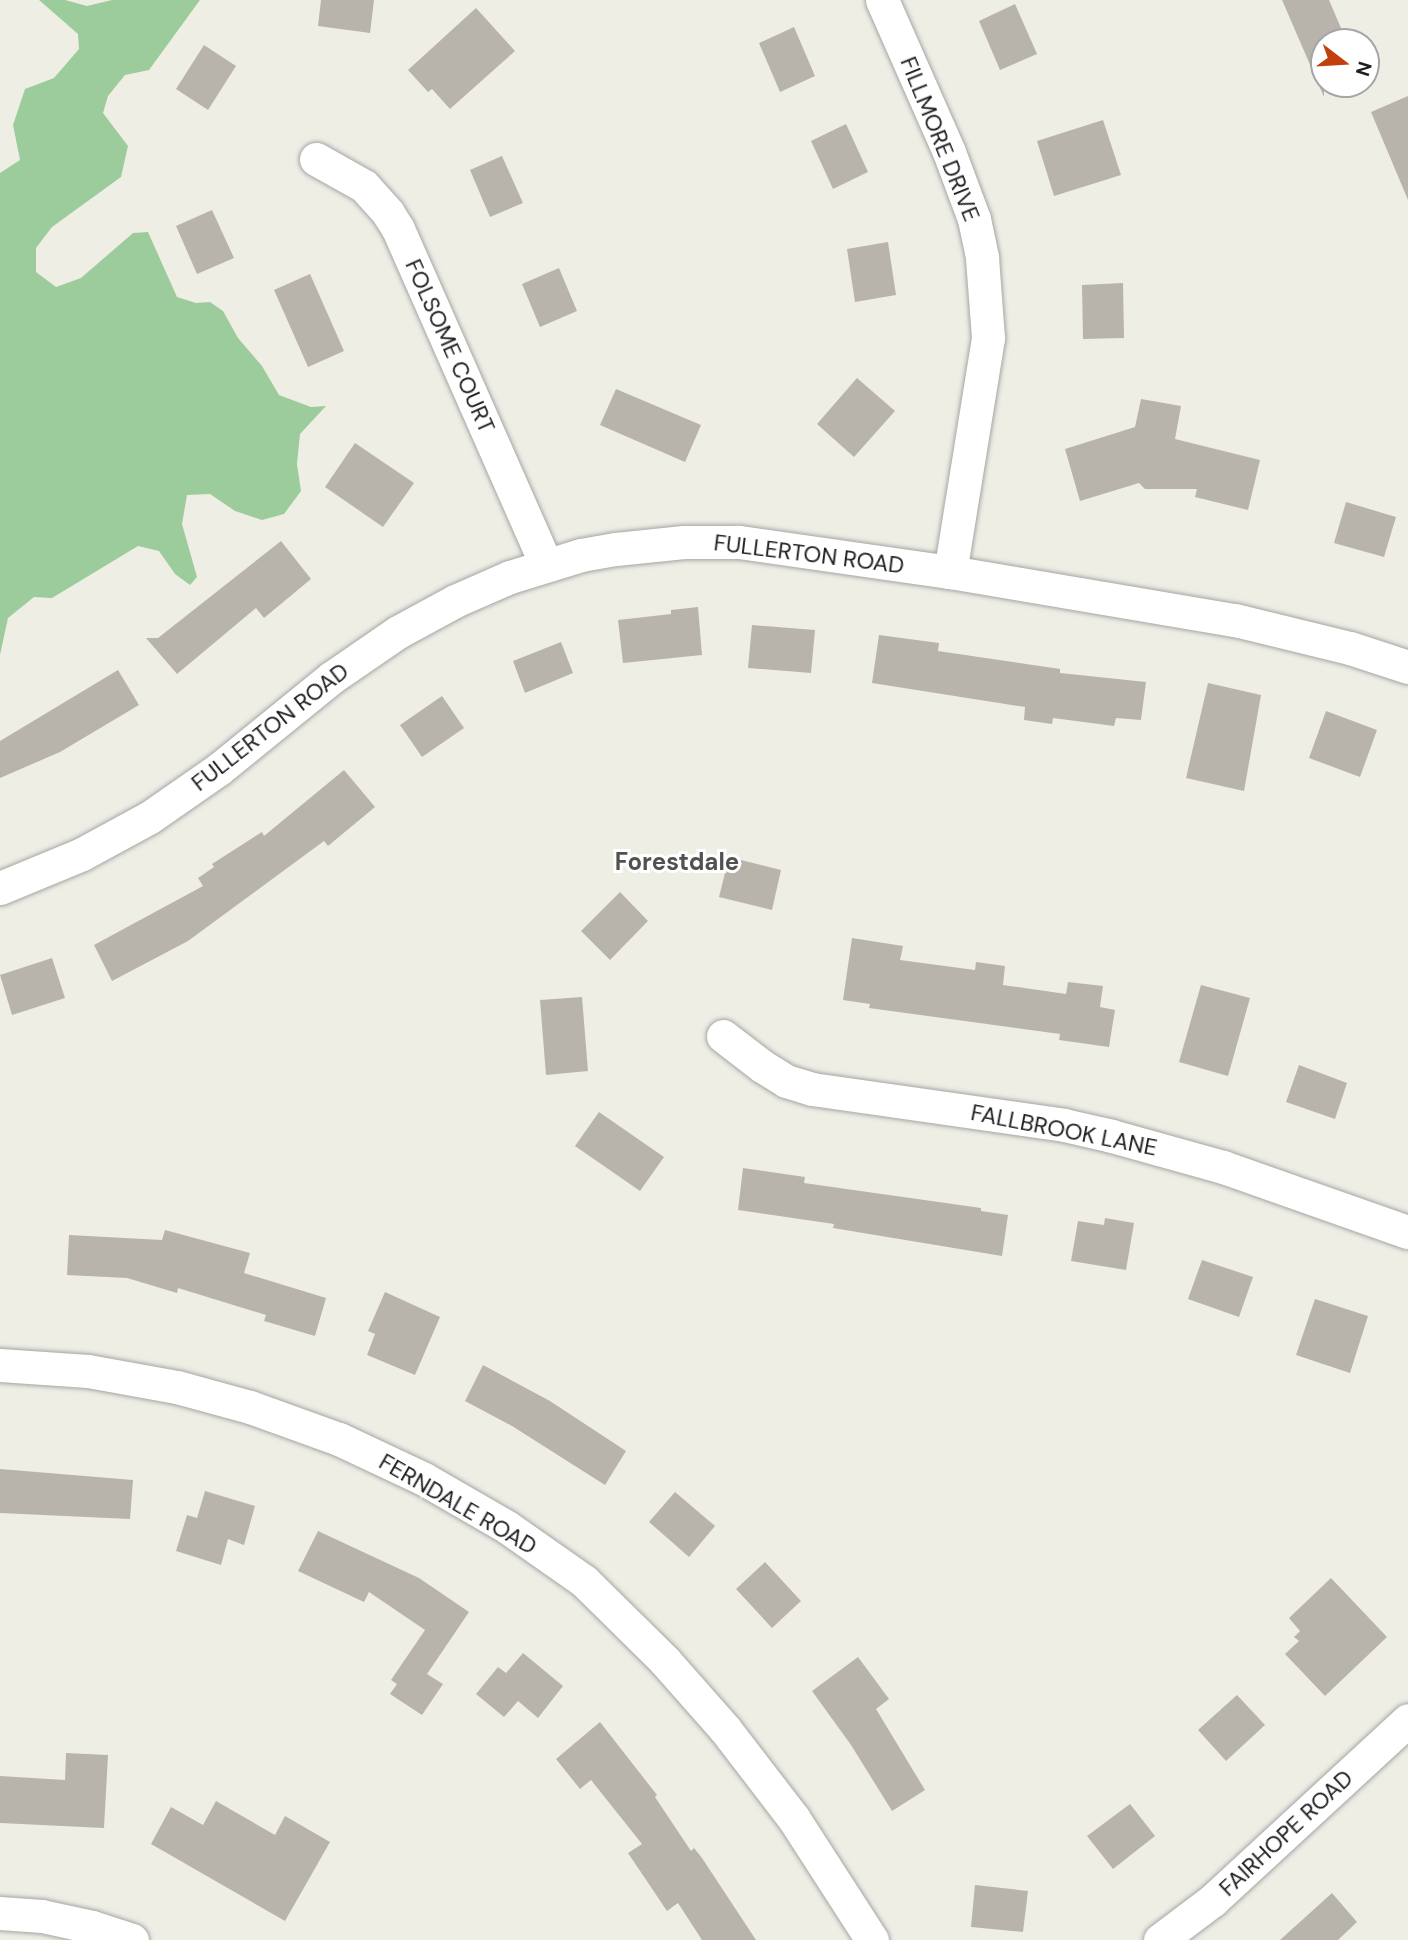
<!DOCTYPE html>
<style>
body{margin:0}
#map{position:relative;width:1408px;height:1940px;overflow:hidden;background:#efeee5;font-family:"DM Sans",sans-serif}
div>[style]{position:absolute}
.forest>*{inset:0;background:#9ccc9c}
.building>*{inset:0;background:#b8b4ab}
.roads{filter:drop-shadow(0 0 2px #a5a5a5) drop-shadow(0 0 2px #a5a5a5)}
.street>*{height:33px;margin:-16.5px;padding:0 16.5px;transform-origin:16.5px;border-radius:16.5px;background:#fff}
span{translate:-50% -50%;white-space:nowrap;text-align:center;line-height:1.15;-webkit-text-stroke:6px #fff;paint-order:stroke}
.street-label{font-size:23px;color:#1e1e1e}
.neighbourhood-label{font-size:24px;color:#515151;font-weight:700}
.north{position:absolute;left:1310px;top:28px;width:70px;height:70px;box-sizing:border-box;background:#fff;border:2px solid #a5a5a5;border-radius:50%;rotate:107deg;font-size:19px;font-weight:700;line-height:28px;text-align:center;color:#1e1e1e}
.north::after{content:'';display:block;margin:auto;width:24px;height:32px;background:#c2400b;clip-path:polygon(50% 0,100% 100%,50% 72%,0 100%)}
</style>
<div id="map">
<div class="forest">
<i style="clip-path:polygon(39px 0,65px 0,87px 6px,112px 0,200px 0,149px 70px,125px 75px,108px 96px,103px 113px,128px 146px,121px 177px,52px 227px,36px 248px,36px 272px,56px 287px,81px 278px,133px 233px,148px 232px,177px 297px,196px 303px,210px 302px,223px 311px,238px 338px,262px 366px,279px 395px,311px 407px,326px 406px,300px 434px,297px 464px,301px 491px,284px 514px,262px 520px,235px 511px,210px 494px,187px 495px,182px 524px,197px 577px,190px 585px,175px 574px,159px 551px,138px 546px,52px 598px,34px 597px,8px 618px,0 655px,0 173px,20px 160px,13px 125px,25px 89px,54px 78px,79px 49px,78px 34px)"></i>
</div>
<div class="building">
<i style="clip-path:polygon(321px 0,374px 0,370px 33px,318px 26px)"></i>
<i style="clip-path:polygon(1282px 0,1329px 0,1347px 42px,1324px 42px,1324px 97px)"></i>
<i style="clip-path:polygon(1015px 4px,1037px 54px,1000px 70px,979px 21px)"></i>
<i style="clip-path:polygon(476px 8px,515px 51px,450px 109px,432px 89px,428px 92px,408px 70px)"></i>
<i style="clip-path:polygon(794px 27px,815px 76px,780px 92px,759px 43px)"></i>
<i style="clip-path:polygon(204px 45px,236px 66px,208px 110px,176px 89px)"></i>
<i style="clip-path:polygon(1408px 96px,1408px 200px,1371px 112px)"></i>
<i style="clip-path:polygon(1103px 120px,1121px 175px,1054px 196px,1037px 141px)"></i>
<i style="clip-path:polygon(846px 124px,868px 172px,833px 189px,811px 141px)"></i>
<i style="clip-path:polygon(502px 156px,523px 203px,490px 217px,470px 170px)"></i>
<i style="clip-path:polygon(212px 210px,234px 258px,197px 274px,176px 226px)"></i>
<i style="clip-path:polygon(888px 242px,896px 295px,855px 302px,847px 249px)"></i>
<i style="clip-path:polygon(559px 268px,577px 311px,540px 327px,522px 284px)"></i>
<i style="clip-path:polygon(310px 274px,344px 351px,308px 367px,274px 290px)"></i>
<i style="clip-path:polygon(1123px 283px,1124px 338px,1083px 339px,1082px 285px)"></i>
<i style="clip-path:polygon(857px 378px,895px 411px,854px 457px,817px 424px)"></i>
<i style="clip-path:polygon(616px 389px,701px 425px,685px 462px,600px 425px)"></i>
<i style="clip-path:polygon(1141px 399px,1181px 406px,1175px 439px,1260px 460px,1248px 510px,1195px 497px,1197px 489px,1145px 489px,1139px 483px,1080px 501px,1065px 449px,1135px 427px)"></i>
<i style="clip-path:polygon(355px 443px,414px 483px,383px 527px,325px 487px)"></i>
<i style="clip-path:polygon(1346px 502px,1396px 517px,1384px 557px,1334px 543px)"></i>
<i style="clip-path:polygon(281px 541px,311px 579px,264px 618px,256px 608px,177px 674px,146px 638px,158px 638px)"></i>
<i style="clip-path:polygon(698px 607px,702px 655px,623px 663px,618px 620px,671px 614px,671px 610px)"></i>
<i style="clip-path:polygon(752px 625px,815px 630px,811px 673px,748px 668px)"></i>
<i style="clip-path:polygon(879px 635px,939px 643px,938px 651px,1060px 669px,1060px 673px,1146px 682px,1141px 720px,1116px 718px,1114px 726px,1053px 718px,1052px 724px,1024px 720px,1025px 707px,872px 683px)"></i>
<i style="clip-path:polygon(561px 642px,573px 673px,525px 693px,513px 661px)"></i>
<i style="clip-path:polygon(118px 670px,139px 705px,60px 752px,0 778px,0 741px)"></i>
<i style="clip-path:polygon(1208px 683px,1261px 695px,1244px 791px,1186px 778px)"></i>
<i style="clip-path:polygon(442px 696px,464px 728px,422px 757px,400px 725px)"></i>
<i style="clip-path:polygon(1326px 711px,1377px 730px,1360px 777px,1309px 758px)"></i>
<i style="clip-path:polygon(344px 770px,375px 807px,328px 846px,324px 841px,188px 941px,112px 981px,94px 945px,203px 886px,198px 878px,214px 867px,212px 864px,262px 832px,264px 836px)"></i>
<i style="clip-path:polygon(729px 857px,781px 870px,772px 910px,719px 897px)"></i>
<i style="clip-path:polygon(620px 892px,648px 921px,610px 960px,581px 931px)"></i>
<i style="clip-path:polygon(852px 938px,903px 946px,900px 960px,975px 970px,976px 962px,1005px 966px,1003px 985px,1066px 994px,1068px 982px,1103px 986px,1100px 1007px,1115px 1010px,1109px 1047px,1059px 1040px,1060px 1034px,869px 1008px,870px 1004px,843px 1000px)"></i>
<i style="clip-path:polygon(52px 958px,65px 998px,12px 1015px,0 975px)"></i>
<i style="clip-path:polygon(1201px 985px,1250px 998px,1228px 1076px,1179px 1062px)"></i>
<i style="clip-path:polygon(582px 997px,588px 1071px,546px 1075px,540px 1000px)"></i>
<i style="clip-path:polygon(1299px 1065px,1347px 1083px,1335px 1119px,1286px 1102px)"></i>
<i style="clip-path:polygon(599px 1112px,664px 1157px,640px 1191px,575px 1146px)"></i>
<i style="clip-path:polygon(743px 1168px,805px 1177px,804px 1183px,981px 1208px,981px 1211px,1008px 1215px,1002px 1256px,833px 1228px,834px 1224px,738px 1210px)"></i>
<i style="clip-path:polygon(1105px 1218px,1134px 1223px,1126px 1270px,1071px 1261px,1078px 1221px,1104px 1225px)"></i>
<i style="clip-path:polygon(165px 1230px,250px 1253px,244px 1273px,326px 1298px,315px 1336px,264px 1321px,266px 1315px,178px 1288px,177px 1293px,127px 1278px,67px 1275px,69px 1235px,162px 1240px)"></i>
<i style="clip-path:polygon(1202px 1260px,1253px 1277px,1239px 1317px,1188px 1299px)"></i>
<i style="clip-path:polygon(385px 1292px,440px 1317px,415px 1375px,367px 1355px,375px 1334px,368px 1331px)"></i>
<i style="clip-path:polygon(1315px 1299px,1368px 1316px,1350px 1373px,1296px 1355px)"></i>
<i style="clip-path:polygon(483px 1365px,550px 1401px,626px 1451px,605px 1485px,512px 1426px,465px 1401px)"></i>
<i style="clip-path:polygon(0 1469px,133px 1480px,130px 1519px,0 1513px)"></i>
<i style="clip-path:polygon(205px 1491px,255px 1506px,244px 1545px,228px 1539px,221px 1565px,176px 1551px,187px 1515px,197px 1518px)"></i>
<i style="clip-path:polygon(675px 1492px,715px 1526px,689px 1557px,649px 1522px)"></i>
<i style="clip-path:polygon(318px 1531px,419px 1578px,469px 1612px,427px 1674px,443px 1684px,422px 1715px,390px 1694px,397px 1684px,391px 1680px,425px 1630px,369px 1592px,364px 1602px,298px 1571px)"></i>
<i style="clip-path:polygon(765px 1562px,801px 1601px,772px 1628px,736px 1589px)"></i>
<i style="clip-path:polygon(1331px 1578px,1387px 1637px,1325px 1696px,1285px 1654px,1299px 1641px,1294px 1637px,1300px 1631px,1289px 1618px)"></i>
<i style="clip-path:polygon(523px 1653px,563px 1686px,538px 1718px,518px 1701px,504px 1717px,476px 1694px,498px 1667px,506px 1673px)"></i>
<i style="clip-path:polygon(858px 1657px,889px 1699px,876px 1709px,925px 1790px,892px 1811px,851px 1745px,812px 1691px)"></i>
<i style="clip-path:polygon(1237px 1695px,1265px 1725px,1226px 1761px,1198px 1730px)"></i>
<i style="clip-path:polygon(600px 1722px,657px 1795px,655px 1797px,691px 1851px,694px 1848px,702px 1858px,756px 1940px,702px 1940px,678px 1903px,667px 1911px,628px 1853px,642px 1844px,591px 1780px,580px 1789px,556px 1759px)"></i>
<i style="clip-path:polygon(66px 1753px,108px 1755px,104px 1828px,0 1823px,0 1776px,65px 1780px)"></i>
<i style="clip-path:polygon(216px 1801px,275px 1835px,285px 1816px,330px 1842px,285px 1921px,151px 1844px,171px 1807px,203px 1825px)"></i>
<i style="clip-path:polygon(1130px 1804px,1155px 1836px,1113px 1869px,1087px 1836px)"></i>
<i style="clip-path:polygon(975px 1885px,1028px 1891px,1023px 1932px,971px 1927px)"></i>
<i style="clip-path:polygon(1332px 1893px,1357px 1922px,1338px 1940px,1280px 1940px)"></i>
</div>
<div class="roads">
<div class="street">
<i style="left:882px;top:0;width:166px;rotate:66.2deg"></i>
<i style="left:949px;top:152px;width:72px;rotate:69.5deg"></i>
<i style="left:974px;top:219px;width:40px;rotate:78deg"></i>
<i style="left:982px;top:258px;width:80px;rotate:85.7deg"></i>
<i style="left:988px;top:338px;width:237px;rotate:99.2deg"></i>
<i style="left:316px;top:159px;width:55px;rotate:29.4deg"></i>
<i style="left:364px;top:186px;width:36px;rotate:48deg"></i>
<i style="left:388px;top:213px;width:19px;rotate:58deg"></i>
<i style="left:398px;top:229px;width:367px;rotate:66.2deg"></i>
<i style="left:0;top:888px;width:89px;rotate:-22.5deg"></i>
<i style="left:82px;top:854px;width:77px;rotate:-28.6deg"></i>
<i style="left:150px;top:817px;width:84px;rotate:-34.8deg"></i>
<i style="left:219px;top:769px;width:144px;rotate:-39.1deg"></i>
<i style="left:331px;top:678px;width:81px;rotate:-34.5deg"></i>
<i style="left:398px;top:632px;width:65px;rotate:-28.5deg"></i>
<i style="left:455px;top:601px;width:60px;rotate:-23.6deg"></i>
<i style="left:510px;top:577px;width:74px;rotate:-17.2deg"></i>
<i style="left:581px;top:555px;width:36px;rotate:-10deg"></i>
<i style="left:616px;top:549px;width:68px;rotate:-5.9deg"></i>
<i style="left:684px;top:542px;width:55px"></i>
<i style="left:739px;top:542px;width:213px;rotate:8.1deg"></i>
<i style="left:950px;top:572px;width:289px;rotate:9.6deg"></i>
<i style="left:1235px;top:620px;width:118px;rotate:13.7deg"></i>
<i style="left:1350px;top:648px;width:61px;rotate:18.1deg"></i>
<i style="left:723px;top:1036px;width:49px;rotate:37.6deg"></i>
<i style="left:762px;top:1066px;width:28px;rotate:32deg"></i>
<i style="left:786px;top:1081px;width:27px;rotate:17deg"></i>
<i style="left:812px;top:1089px;width:255px;rotate:8.1deg"></i>
<i style="left:1064px;top:1125px;width:49px;rotate:12.9deg"></i>
<i style="left:1112px;top:1136px;width:115px;rotate:15.6deg"></i>
<i style="left:1223px;top:1167px;width:196px;rotate:19.4deg"></i>
<i style="left:0;top:1365px;width:88px;rotate:3.9deg"></i>
<i style="left:88px;top:1371px;width:90px;rotate:10.2deg"></i>
<i style="left:177px;top:1387px;width:76px;rotate:15.3deg"></i>
<i style="left:250px;top:1407px;width:95px;rotate:19.8deg"></i>
<i style="left:339px;top:1439px;width:94px;rotate:25.2deg"></i>
<i style="left:424px;top:1479px;width:96px;rotate:30deg"></i>
<i style="left:507px;top:1527px;width:94px;rotate:35deg"></i>
<i style="left:584px;top:1581px;width:114px;rotate:44.6deg"></i>
<i style="left:665px;top:1661px;width:91px;rotate:48.6deg"></i>
<i style="left:725px;top:1729px;width:113px;rotate:52.5deg"></i>
<i style="left:794px;top:1819px;width:144px;rotate:57.2deg"></i>
<i style="left:0;top:1913px;width:42px;rotate:4.1deg"></i>
<i style="left:42px;top:1916px;width:51px;rotate:12.4deg"></i>
<i style="left:92px;top:1927px;width:42px;rotate:18deg"></i>
<i style="left:1160px;top:1940px;width:66px;rotate:-37deg"></i>
<i style="left:1213px;top:1900px;width:265px;rotate:-42.7deg"></i>
</div>
</div>
<div class="street-label">
<span style="left:940px;top:139px;rotate:68deg">FILLMORE DRIVE</span>
<span style="left:450px;top:346px;rotate:66deg">FOLSOME COURT</span>
<span style="left:809px;top:554px;rotate:7deg">FULLERTON ROAD</span>
<span style="left:270px;top:727px;rotate:-38deg">FULLERTON ROAD</span>
<span style="left:1064px;top:1130px;rotate:11deg">FALLBROOK LANE</span>
<span style="left:458px;top:1504px;rotate:30deg">FERNDALE ROAD</span>
<span style="left:1286px;top:1833px;rotate:-43deg">FAIRHOPE ROAD</span>
</div>
<div class="neighbourhood-label">
<span style="left:677px;top:862px">Forestdale</span>
</div>
<div class="north">N</div>
</div>
